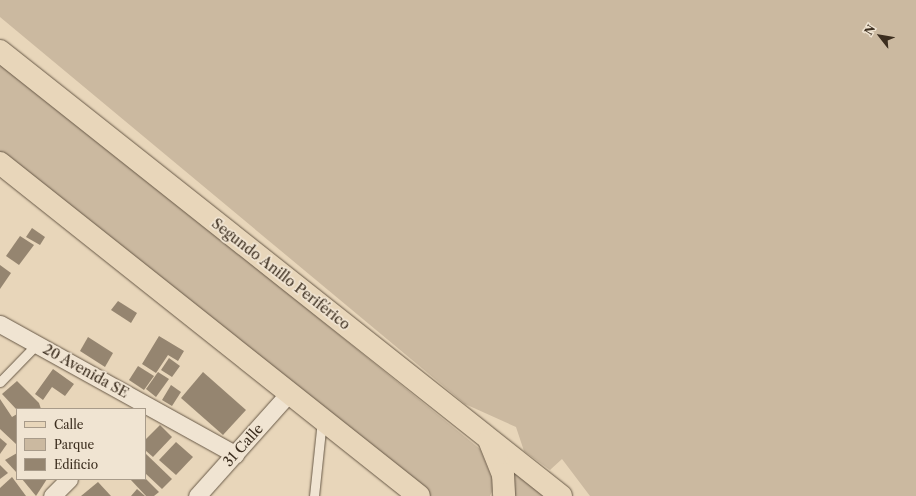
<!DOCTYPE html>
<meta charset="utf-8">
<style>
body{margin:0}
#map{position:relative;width:916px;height:496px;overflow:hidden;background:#e8d6ba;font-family:"Libre Caslon Text",serif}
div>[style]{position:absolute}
.green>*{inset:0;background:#cbb9a0}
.building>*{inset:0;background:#958570}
.roads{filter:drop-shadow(0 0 1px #675846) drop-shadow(0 0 1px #675846)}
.lane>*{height:9px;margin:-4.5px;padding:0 4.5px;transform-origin:4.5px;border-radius:4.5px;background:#f0e4d2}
.street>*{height:17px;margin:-8.5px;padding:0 8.5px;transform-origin:8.5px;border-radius:8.5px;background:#f0e4d2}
.primary>*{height:22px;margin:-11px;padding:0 11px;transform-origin:11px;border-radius:11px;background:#e8d6ba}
span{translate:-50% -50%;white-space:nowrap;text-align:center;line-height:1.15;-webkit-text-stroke:3.5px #f0e4d2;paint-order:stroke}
.street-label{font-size:14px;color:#3c2e1f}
.legend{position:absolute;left:16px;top:408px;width:130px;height:72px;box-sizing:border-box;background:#f0e4d2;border:1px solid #a89b8a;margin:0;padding:5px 7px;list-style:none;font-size:12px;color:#3c2e1f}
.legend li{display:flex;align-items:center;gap:8px;height:20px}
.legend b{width:20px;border:1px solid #a89b8a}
.north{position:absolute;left:860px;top:16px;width:40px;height:40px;-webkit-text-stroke:3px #f0e4d2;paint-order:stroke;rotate:301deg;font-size:11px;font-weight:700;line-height:16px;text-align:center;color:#3c2e1f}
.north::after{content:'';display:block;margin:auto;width:14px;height:18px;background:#3c2e1f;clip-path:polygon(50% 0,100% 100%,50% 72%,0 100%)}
</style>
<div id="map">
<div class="green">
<i style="clip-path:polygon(0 0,916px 0,916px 496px,590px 496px,562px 459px,550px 470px,524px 451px,516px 427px,465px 404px,0 17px)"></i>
<i style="clip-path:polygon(0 60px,480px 449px,495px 486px,490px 496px,429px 496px,0 158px)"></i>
<i style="clip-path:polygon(505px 463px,544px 496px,507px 496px)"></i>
</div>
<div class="building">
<i style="clip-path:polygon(32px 228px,45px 237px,40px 245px,26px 237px)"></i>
<i style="clip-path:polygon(20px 236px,34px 245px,19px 265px,6px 256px)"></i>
<i style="clip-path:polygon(0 265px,11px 273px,0 289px)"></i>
<i style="clip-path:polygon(118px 301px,137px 313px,131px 323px,111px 310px)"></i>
<i style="clip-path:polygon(159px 336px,184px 351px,178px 361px,168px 355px,156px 373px,142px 364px)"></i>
<i style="clip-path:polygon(88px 337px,113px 353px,105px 367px,80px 351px)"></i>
<i style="clip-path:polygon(169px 358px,180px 366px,172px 377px,161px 370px)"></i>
<i style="clip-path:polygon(138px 366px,154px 376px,144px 390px,129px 380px)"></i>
<i style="clip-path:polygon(53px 369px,74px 384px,65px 396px,52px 387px,43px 400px,35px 394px)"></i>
<i style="clip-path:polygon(158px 372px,169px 379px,156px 397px,146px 389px)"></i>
<i style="clip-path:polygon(203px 372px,246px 410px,223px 435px,181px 398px)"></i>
<i style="clip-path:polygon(17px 381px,39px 403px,41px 409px,17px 410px,2px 394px)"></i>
<i style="clip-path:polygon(171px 385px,181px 392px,172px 406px,162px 400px)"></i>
<i style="clip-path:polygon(0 399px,12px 417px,17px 414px,16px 444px,0 429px)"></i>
<i style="clip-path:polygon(160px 425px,172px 437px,153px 457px,145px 450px,145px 440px)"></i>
<i style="clip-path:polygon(0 438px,7px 444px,0 454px)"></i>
<i style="clip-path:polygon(176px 442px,193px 457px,176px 475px,159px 460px)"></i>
<i style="clip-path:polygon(17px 453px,17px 473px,5px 460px)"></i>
<i style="clip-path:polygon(145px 453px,172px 479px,162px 489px,145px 473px)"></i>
<i style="clip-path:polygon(0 465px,8px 473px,0 479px)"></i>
<i style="clip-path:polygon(12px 477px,26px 496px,0 496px,0 488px)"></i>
<i style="clip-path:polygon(145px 478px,159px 492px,154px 496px,146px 496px,130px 479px)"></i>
<i style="clip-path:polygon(22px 479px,47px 479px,36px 496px)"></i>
<i style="clip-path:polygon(98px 482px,111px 496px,81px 496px)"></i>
<i style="clip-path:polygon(137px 489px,145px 496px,131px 496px)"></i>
</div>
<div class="roads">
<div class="lane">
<i style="left:0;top:382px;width:53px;rotate:-45.8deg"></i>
<i style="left:314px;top:496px;width:76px;rotate:-84deg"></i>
</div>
<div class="street">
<i style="left:0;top:324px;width:269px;rotate:29deg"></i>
<i style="left:52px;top:496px;width:24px;rotate:-45deg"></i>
<i style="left:197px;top:496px;width:138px;rotate:-48.2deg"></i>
</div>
<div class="primary">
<i style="left:0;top:51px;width:716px;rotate:38.42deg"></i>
<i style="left:0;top:163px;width:535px;rotate:38.48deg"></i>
<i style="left:489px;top:440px;width:37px;rotate:68deg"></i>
<i style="left:503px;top:474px;width:22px;rotate:87deg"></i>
</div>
</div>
<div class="street-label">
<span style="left:281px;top:274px;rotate:38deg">Segundo Anillo Periférico</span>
<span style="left:86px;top:371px;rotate:29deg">20 Avenida SE</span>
<span style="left:243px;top:445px;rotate:-48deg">31 Calle</span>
</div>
<ul class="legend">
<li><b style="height:5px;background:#e8d6ba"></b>Calle</li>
<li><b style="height:11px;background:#cbb9a0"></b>Parque</li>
<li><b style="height:11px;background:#958570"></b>Edificio</li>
</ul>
<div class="north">N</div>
</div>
